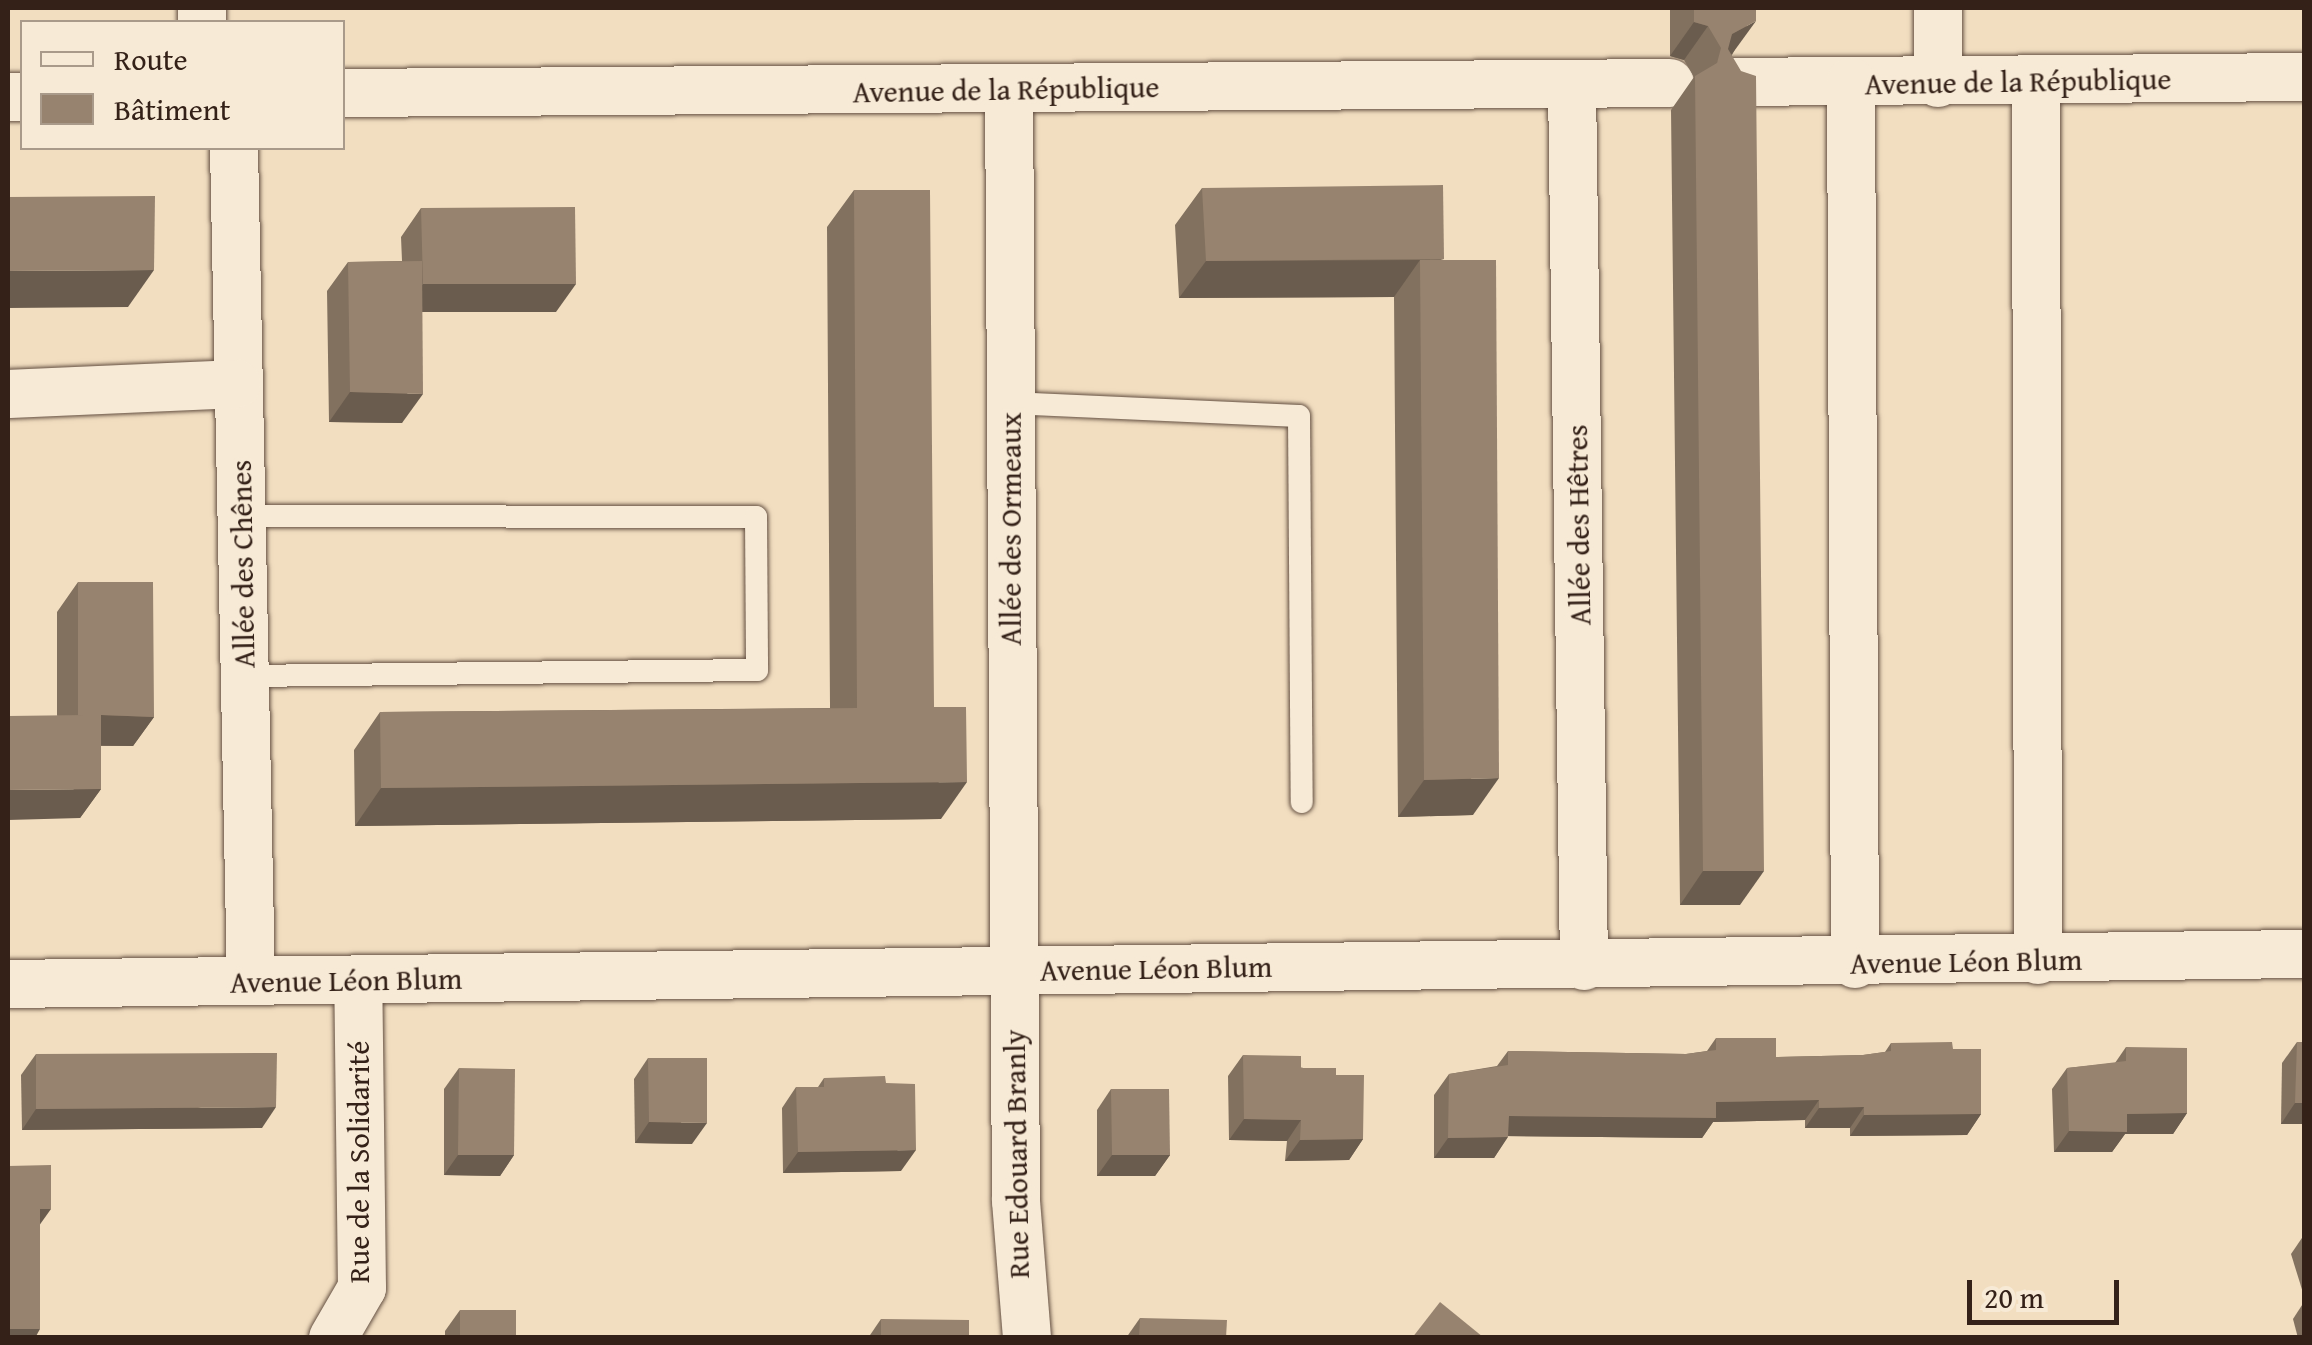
<!DOCTYPE html>
<meta charset="utf-8">
<style>
body{margin:0}
#map{position:relative;width:2312px;height:1345px;overflow:hidden;background:#f2dec0;font-family:"Gentium Book Plus",serif}
div>[style]{position:absolute}
.roads{filter:drop-shadow(0 0 2px #645042) drop-shadow(0 0 2px #645042)}
.lane>*{height:22px;margin:-11px;padding:0 11px;transform-origin:11px;border-radius:11px;background:#f7ead6}
.street>*{height:48px;margin:-24px;padding:0 24px;transform-origin:24px;border-radius:24px;background:#f7ead6}
.wall>*{inset:0;background:#82715f}
.shaded-wall>*{inset:0;background:#6a5c4e}
.building>*{inset:0;background:#97836f}
span{translate:-50% -50%;white-space:nowrap;text-align:center;line-height:1.15;-webkit-text-stroke:8px #f7ead6;paint-order:stroke}
.street-label{font-size:30px;color:#342118}
.frame{position:absolute;inset:0;border:10px solid #342118;pointer-events:none}
.legend{position:absolute;left:20px;top:20px;width:325px;height:130px;box-sizing:border-box;background:#f7ead6;border:2px solid #a99a8a;margin:0;padding:12px 18px;list-style:none;font-size:30px;color:#342118}
.legend li{display:flex;align-items:center;gap:20px;height:50px}
.legend b{width:50px;border:2px solid #a99a8a}
.scale{position:absolute;left:1967px;top:1280px;width:152px;height:45px;box-sizing:border-box;border:5px solid #342118;border-top:0;padding-left:12px;font-size:30px;line-height:35px;white-space:nowrap;color:#342118;-webkit-text-stroke:8px #f7ead6;paint-order:stroke}
</style>
<div id="map">
<div class="roads">
<div class="lane">
<i style="left:1010px;top:403px;width:289px;rotate:2.6deg"></i>
<i style="left:1299px;top:416px;width:386px;rotate:89.6deg"></i>
<i style="left:241px;top:516px;width:515px;rotate:0.11deg"></i>
<i style="left:756px;top:517px;width:153px;rotate:89.6deg"></i>
<i style="left:757px;top:670px;width:513px;rotate:179.33deg"></i>
</div>
<div class="street">
<i style="left:1938px;top:8px;width:75px;rotate:90deg"></i>
<i style="left:202px;top:22px;width:14px;rotate:-90deg"></i>
<i style="left:1732px;top:82px;width:572px;rotate:-0.5deg"></i>
<i style="left:1851px;top:82px;width:882px;rotate:89.74deg"></i>
<i style="left:2036px;top:83px;width:877px;rotate:89.87deg"></i>
<i style="left:1572px;top:84px;width:882px;rotate:89.22deg"></i>
<i style="left:1009px;top:88px;width:1113px;rotate:89.64deg"></i>
<i style="left:1016px;top:1201px;width:137px;rotate:85.4deg"></i>
<i style="left:342px;top:93px;width:1328px;rotate:-0.43deg"></i>
<i style="left:8px;top:97px;width:14px"></i>
<i style="left:234px;top:148px;width:833px;rotate:88.83deg"></i>
<i style="left:8px;top:394px;width:229px;rotate:-2.5deg"></i>
<i style="left:8px;top:984px;width:2296px;rotate:-0.75deg"></i>
<i style="left:333px;top:1338px;width:58px;rotate:-59.9deg"></i>
<i style="left:362px;top:1288px;width:308px;rotate:-90.7deg"></i>
</div>
</div>
<div class="wall">
<i style="clip-path:polygon(1670px 8px,1756px 8px,1732px 55px,1740px 905px,1680px 905px,1671px 110px,1694px 77px,1684px 60px,1670px 56px)"></i>
<i style="clip-path:polygon(1202px 188px,1444px 260px,1473px 815px,1398px 817px,1394px 297px,1179px 298px,1175px 225px)"></i>
<i style="clip-path:polygon(854px 190px,934px 707px,941px 819px,355px 826px,354px 750px,380px 712px,830px 708px,827px 227px)"></i>
<i style="clip-path:polygon(421px 208px,556px 312px,422px 312px,402px 423px,329px 422px,327px 291px,348px 262px,402px 261px,401px 237px)"></i>
<i style="clip-path:polygon(78px 582px,154px 717px,133px 746px,101px 746px,101px 789px,80px 818px,57px 715px,57px 612px)"></i>
<i style="clip-path:polygon(1716px 1038px,1776px 1057px,1863px 1055px,1885px 1052px,1891px 1043px,1953px 1049px,1981px 1114px,1967px 1135px,1850px 1136px,1850px 1128px,1805px 1128px,1805px 1120px,1713px 1122px,1702px 1138px,1508px 1136px,1494px 1158px,1434px 1158px,1434px 1095px,1449px 1074px,1497px 1066px,1508px 1051px,1686px 1054px,1707px 1051px)"></i>
<i style="clip-path:polygon(2297px 1042px,2304px 1124px,2281px 1124px,2282px 1063px)"></i>
<i style="clip-path:polygon(2126px 1047px,2187px 1113px,2173px 1134px,2125px 1134px,2112px 1152px,2054px 1152px,2052px 1089px,2067px 1068px,2115px 1063px)"></i>
<i style="clip-path:polygon(36px 1054px,262px 1128px,22px 1130px,21px 1075px)"></i>
<i style="clip-path:polygon(1243px 1055px,1336px 1075px,1363px 1139px,1349px 1160px,1285px 1161px,1287px 1141px,1229px 1140px,1228px 1076px)"></i>
<i style="clip-path:polygon(648px 1058px,692px 1144px,635px 1143px,634px 1079px)"></i>
<i style="clip-path:polygon(459px 1068px,514px 1155px,500px 1176px,444px 1175px,444px 1089px)"></i>
<i style="clip-path:polygon(824px 1078px,886px 1083px,901px 1171px,783px 1173px,782px 1108px,796px 1087px,818px 1087px)"></i>
<i style="clip-path:polygon(1111px 1089px,1170px 1155px,1155px 1176px,1097px 1176px,1097px 1110px)"></i>
<i style="clip-path:polygon(2304px 1235px,2304px 1296px,2291px 1254px)"></i>
<i style="clip-path:polygon(2304px 1302px,2304px 1338px,2298px 1338px,2293px 1319px)"></i>
<i style="clip-path:polygon(460px 1310px,516px 1338px,445px 1338px,445px 1331px)"></i>
<i style="clip-path:polygon(1140px 1318px,1226px 1338px,1126px 1338px)"></i>
<i style="clip-path:polygon(881px 1319px,969px 1338px,868px 1338px)"></i>
</div>
<div class="shaded-wall">
<i style="clip-path:polygon(1756px 21px,1732px 54px,1717px 63px,1732px 34px)"></i>
<i style="clip-path:polygon(1694px 22px,1708px 26px,1684px 60px,1670px 56px)"></i>
<i style="clip-path:polygon(1420px 260px,1394px 297px,1179px 298px,1206px 261px)"></i>
<i style="clip-path:polygon(154px 270px,128px 307px,8px 308px,8px 271px)"></i>
<i style="clip-path:polygon(423px 284px,576px 284px,556px 312px,403px 312px)"></i>
<i style="clip-path:polygon(350px 392px,423px 394px,402px 423px,329px 422px)"></i>
<i style="clip-path:polygon(101px 715px,154px 717px,133px 746px,80px 745px)"></i>
<i style="clip-path:polygon(1499px 778px,1473px 815px,1398px 817px,1424px 780px)"></i>
<i style="clip-path:polygon(967px 782px,941px 819px,355px 826px,381px 788px)"></i>
<i style="clip-path:polygon(101px 789px,80px 818px,8px 820px,8px 790px)"></i>
<i style="clip-path:polygon(1703px 871px,1764px 871px,1740px 905px,1680px 905px)"></i>
<i style="clip-path:polygon(1819px 1100px,1805px 1120px,1713px 1122px,1702px 1138px,1494px 1136px,1509px 1116px,1716px 1102px)"></i>
<i style="clip-path:polygon(2295px 1103px,2304px 1103px,2304px 1124px,2281px 1124px)"></i>
<i style="clip-path:polygon(276px 1107px,262px 1128px,22px 1130px,36px 1109px)"></i>
<i style="clip-path:polygon(1864px 1107px,1850px 1128px,1805px 1128px,1819px 1108px)"></i>
<i style="clip-path:polygon(2187px 1113px,2173px 1134px,2125px 1134px,2112px 1152px,2054px 1152px,2069px 1131px,2127px 1114px)"></i>
<i style="clip-path:polygon(1981px 1114px,1967px 1135px,1850px 1136px,1864px 1115px)"></i>
<i style="clip-path:polygon(1244px 1119px,1301px 1120px,1287px 1141px,1229px 1140px)"></i>
<i style="clip-path:polygon(649px 1122px,707px 1123px,692px 1144px,635px 1143px)"></i>
<i style="clip-path:polygon(1508px 1137px,1494px 1158px,1434px 1158px,1448px 1138px)"></i>
<i style="clip-path:polygon(1363px 1139px,1349px 1160px,1285px 1161px,1300px 1140px)"></i>
<i style="clip-path:polygon(916px 1150px,901px 1171px,783px 1173px,798px 1152px)"></i>
<i style="clip-path:polygon(458px 1155px,514px 1155px,500px 1176px,444px 1175px)"></i>
<i style="clip-path:polygon(1112px 1155px,1170px 1155px,1155px 1176px,1097px 1176px)"></i>
<i style="clip-path:polygon(40px 1209px,51px 1209px,36px 1230px)"></i>
<i style="clip-path:polygon(8px 1329px,40px 1329px,35px 1338px,8px 1338px)"></i>
</div>
<div class="building">
<i style="clip-path:polygon(1694px 8px,1756px 8px,1756px 21px,1732px 34px,1728px 49px,1741px 71px,1756px 76px,1764px 871px,1703px 871px,1695px 76px,1717px 63px,1721px 48px,1708px 26px,1694px 22px)"></i>
<i style="clip-path:polygon(1443px 185px,1444px 259px,1206px 261px,1202px 188px)"></i>
<i style="clip-path:polygon(854px 190px,930px 190px,934px 707px,966px 707px,967px 782px,381px 788px,380px 712px,857px 708px)"></i>
<i style="clip-path:polygon(155px 196px,154px 270px,8px 271px,8px 197px)"></i>
<i style="clip-path:polygon(575px 207px,576px 284px,423px 284px,421px 208px)"></i>
<i style="clip-path:polygon(1420px 260px,1496px 260px,1499px 778px,1424px 780px)"></i>
<i style="clip-path:polygon(422px 261px,423px 394px,350px 392px,348px 262px)"></i>
<i style="clip-path:polygon(78px 582px,153px 582px,154px 717px,101px 715px,101px 789px,8px 790px,8px 716px,85px 715px,78px 715px)"></i>
<i style="clip-path:polygon(1716px 1038px,1776px 1038px,1776px 1057px,1863px 1055px,1891px 1051px,1891px 1043px,1952px 1042px,1953px 1049px,1981px 1049px,1981px 1114px,1864px 1115px,1864px 1107px,1819px 1108px,1819px 1100px,1716px 1102px,1716px 1118px,1509px 1116px,1508px 1137px,1448px 1138px,1449px 1074px,1508px 1065px,1508px 1051px,1686px 1054px,1716px 1050px)"></i>
<i style="clip-path:polygon(2297px 1042px,2304px 1042px,2304px 1103px,2295px 1103px)"></i>
<i style="clip-path:polygon(2126px 1047px,2187px 1048px,2187px 1113px,2127px 1114px,2127px 1132px,2069px 1131px,2067px 1068px,2126px 1061px)"></i>
<i style="clip-path:polygon(277px 1053px,276px 1107px,36px 1109px,36px 1054px)"></i>
<i style="clip-path:polygon(1243px 1055px,1301px 1056px,1301px 1068px,1336px 1068px,1336px 1075px,1364px 1075px,1363px 1139px,1300px 1140px,1301px 1120px,1244px 1119px)"></i>
<i style="clip-path:polygon(648px 1058px,707px 1058px,707px 1123px,649px 1122px)"></i>
<i style="clip-path:polygon(459px 1068px,515px 1069px,514px 1155px,458px 1155px)"></i>
<i style="clip-path:polygon(885px 1076px,886px 1083px,915px 1084px,916px 1150px,798px 1152px,796px 1087px,824px 1087px,824px 1078px)"></i>
<i style="clip-path:polygon(1111px 1089px,1169px 1089px,1170px 1155px,1112px 1155px)"></i>
<i style="clip-path:polygon(51px 1165px,51px 1209px,40px 1209px,40px 1329px,8px 1329px,8px 1166px)"></i>
<i style="clip-path:polygon(1440px 1302px,1483px 1337px,1412px 1338px)"></i>
<i style="clip-path:polygon(460px 1310px,516px 1310px,516px 1338px,460px 1338px)"></i>
<i style="clip-path:polygon(1140px 1318px,1227px 1320px,1226px 1338px,1139px 1338px)"></i>
<i style="clip-path:polygon(881px 1319px,969px 1320px,969px 1338px,881px 1338px)"></i>
</div>
<div class="street-label">
<span style="left:2018px;top:81px;rotate:-1deg">Avenue de la République</span>
<span style="left:1006px;top:89px;rotate:-1deg">Avenue de la République</span>
<span style="left:1578px;top:525px;rotate:-91deg">Allée des Hêtres</span>
<span style="left:1010px;top:529px;rotate:-90deg">Allée des Ormeaux</span>
<span style="left:242px;top:564px;rotate:-91deg">Allée des Chênes</span>
<span style="left:1966px;top:961px;rotate:-1deg">Avenue Léon Blum</span>
<span style="left:1156px;top:968px;rotate:-1deg">Avenue Léon Blum</span>
<span style="left:346px;top:980px;rotate:-1deg">Avenue Léon Blum</span>
<span style="left:1016px;top:1154px;rotate:-91deg">Rue Edouard Branly</span>
<span style="left:358px;top:1162px;rotate:-90deg">Rue de la Solidarité</span>
</div>
<div class="frame"></div>
<ul class="legend">
<li><b style="height:12px;background:#f7ead6"></b>Route</li>
<li><b style="height:28px;background:#97836f"></b>Bâtiment</li>
</ul>
<div class="scale">20 m</div>
</div>
